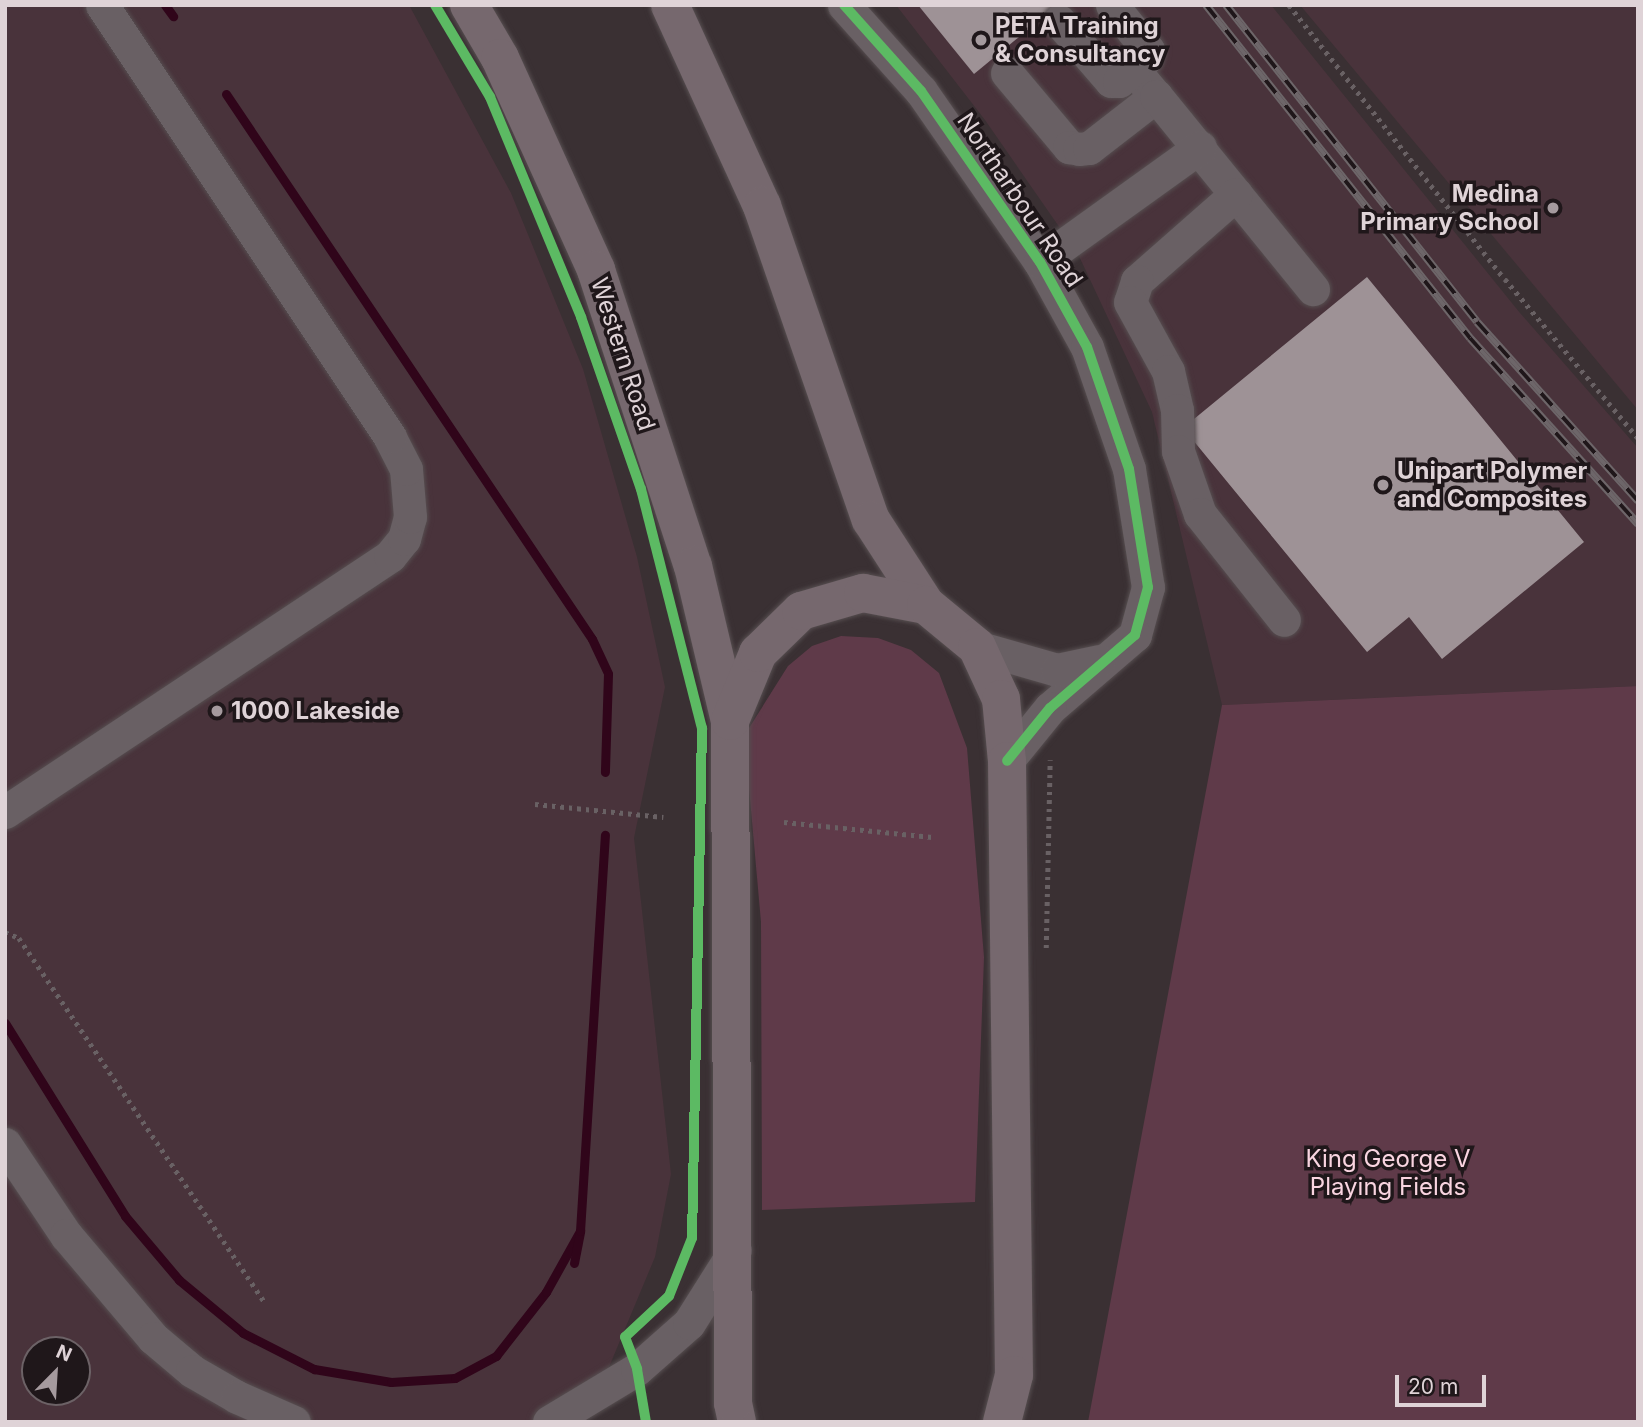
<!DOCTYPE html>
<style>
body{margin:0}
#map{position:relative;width:1643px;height:1427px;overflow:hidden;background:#3a3033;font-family:Inter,sans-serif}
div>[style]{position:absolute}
.built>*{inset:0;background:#49333b}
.green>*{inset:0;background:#5f3a49}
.stream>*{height:9px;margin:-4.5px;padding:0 4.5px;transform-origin:4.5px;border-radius:4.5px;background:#30051a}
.building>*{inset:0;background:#9e9296}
.path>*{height:4.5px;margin-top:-2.25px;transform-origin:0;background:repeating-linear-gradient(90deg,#696164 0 3.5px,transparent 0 8.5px)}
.roads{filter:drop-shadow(0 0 2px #564e50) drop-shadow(0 0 2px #564e50)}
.minor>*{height:33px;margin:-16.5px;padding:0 16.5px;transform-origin:16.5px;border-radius:16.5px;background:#696064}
.major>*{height:38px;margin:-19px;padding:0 19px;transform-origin:19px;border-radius:19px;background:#76686e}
.rail>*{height:8px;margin-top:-4px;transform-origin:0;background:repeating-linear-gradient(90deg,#1f171a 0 16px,#6d6669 0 32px);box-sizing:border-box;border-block:2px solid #6d6669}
.cycleway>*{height:10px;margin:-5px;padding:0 5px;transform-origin:5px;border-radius:5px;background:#5cba63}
.dots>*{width:19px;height:19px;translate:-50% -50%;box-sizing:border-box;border:4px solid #1f171a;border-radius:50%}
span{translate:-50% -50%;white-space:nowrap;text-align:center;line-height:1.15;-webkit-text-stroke:7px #1f171a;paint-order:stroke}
.poi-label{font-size:24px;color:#dfd3d7;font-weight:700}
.left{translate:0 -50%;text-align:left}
.right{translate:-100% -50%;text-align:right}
.street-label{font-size:24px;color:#dfd3d7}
.park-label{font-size:24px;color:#f9d4e0}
.frame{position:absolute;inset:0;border:7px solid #dfd3d7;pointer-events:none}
.north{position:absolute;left:21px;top:1336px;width:70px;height:70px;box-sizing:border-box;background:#1f171a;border:2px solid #6c6266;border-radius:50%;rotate:24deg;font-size:19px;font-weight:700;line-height:28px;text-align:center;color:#dfd3d7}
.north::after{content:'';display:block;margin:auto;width:24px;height:32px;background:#a59a9e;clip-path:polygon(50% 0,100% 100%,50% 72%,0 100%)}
.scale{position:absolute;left:1395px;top:1375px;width:91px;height:32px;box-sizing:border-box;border:4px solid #dfd3d7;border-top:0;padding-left:9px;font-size:21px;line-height:24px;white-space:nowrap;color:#dfd3d7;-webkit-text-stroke:5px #1f171a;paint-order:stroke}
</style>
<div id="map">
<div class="built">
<i style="clip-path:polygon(evenodd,5px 5px,409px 5px,511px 193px,583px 369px,637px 557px,665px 687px,634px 838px,671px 1174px,655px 1257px,586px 1422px,5px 1422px,5px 5px,35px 1350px,77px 1350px,77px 1392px,35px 1392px,35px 1350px)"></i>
<i style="clip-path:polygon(896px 5px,1271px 5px,1520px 313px,1638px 448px,1638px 686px,1222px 705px,1152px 412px,1078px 254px,985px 120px)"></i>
<i style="clip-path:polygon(1300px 5px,1638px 5px,1638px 410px)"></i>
</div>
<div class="green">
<i style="clip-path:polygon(841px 636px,878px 638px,911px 650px,939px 673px,967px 748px,984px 957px,975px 1202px,762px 1210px,761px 922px,746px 754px,749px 728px,788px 666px,812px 646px)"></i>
<i style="clip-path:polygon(1638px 686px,1638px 1422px,1088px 1422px,1222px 705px)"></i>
</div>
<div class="stream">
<i style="left:165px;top:5px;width:14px;rotate:54deg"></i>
<i style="left:226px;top:94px;width:656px;rotate:56.12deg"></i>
<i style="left:592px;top:639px;width:38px;rotate:65deg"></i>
<i style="left:608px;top:674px;width:98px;rotate:91.8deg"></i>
<i style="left:5px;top:1023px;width:227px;rotate:58.1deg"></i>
<i style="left:125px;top:1216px;width:84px;rotate:49.8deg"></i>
<i style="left:179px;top:1280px;width:83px;rotate:39.6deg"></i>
<i style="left:243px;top:1333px;width:80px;rotate:26.9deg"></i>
<i style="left:314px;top:1369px;width:78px;rotate:9.6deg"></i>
<i style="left:391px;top:1382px;width:64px;rotate:-3.6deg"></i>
<i style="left:455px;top:1378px;width:47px;rotate:-28.2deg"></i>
<i style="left:496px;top:1356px;width:81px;rotate:-52deg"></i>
<i style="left:546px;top:1292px;width:70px;rotate:-60.9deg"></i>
<i style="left:574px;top:1263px;width:33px;rotate:-79deg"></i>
<i style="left:580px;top:1231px;width:397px;rotate:-86.4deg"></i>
</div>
<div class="building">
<i style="clip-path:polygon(918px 5px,1058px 5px,974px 74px)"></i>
<i style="clip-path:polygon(1367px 277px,1584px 542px,1442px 659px,1409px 617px,1367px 652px,1183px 428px)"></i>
</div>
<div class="path">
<i style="left:1289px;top:5px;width:349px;rotate:51.8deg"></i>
<i style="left:1505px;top:279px;width:207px;rotate:50.1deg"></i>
<i style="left:535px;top:804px;width:129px;rotate:5.8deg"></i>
<i style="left:784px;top:822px;width:149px;rotate:5.8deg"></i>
<i style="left:5px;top:932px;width:15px;rotate:23deg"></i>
<i style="left:19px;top:938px;width:438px;rotate:56deg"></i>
<i style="left:1046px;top:948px;width:188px;rotate:-88.8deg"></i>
</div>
<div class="roads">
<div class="minor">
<i style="left:844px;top:5px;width:115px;rotate:48.2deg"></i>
<i style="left:921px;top:91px;width:208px;rotate:55.2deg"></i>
<i style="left:1040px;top:262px;width:97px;rotate:61.1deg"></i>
<i style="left:1087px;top:347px;width:129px;rotate:71deg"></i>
<i style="left:1129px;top:469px;width:120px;rotate:80.9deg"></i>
<i style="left:1148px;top:587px;width:50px;rotate:105.2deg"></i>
<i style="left:1135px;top:635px;width:112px;rotate:139.3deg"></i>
<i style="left:1050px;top:708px;width:68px;rotate:129.1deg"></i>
<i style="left:1112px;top:5px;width:58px;rotate:51.3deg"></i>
<i style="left:1148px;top:50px;width:8px;rotate:104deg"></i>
<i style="left:1146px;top:58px;width:17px;rotate:140deg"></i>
<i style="left:1133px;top:69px;width:35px;rotate:50deg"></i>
<i style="left:1059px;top:21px;width:79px;rotate:49.1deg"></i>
<i style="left:1111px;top:81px;width:8px"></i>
<i style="left:1119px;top:81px;width:18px;rotate:-41deg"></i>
<i style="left:1007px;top:73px;width:97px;rotate:50deg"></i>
<i style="left:1069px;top:147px;width:10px;rotate:11deg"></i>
<i style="left:1079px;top:149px;width:10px;rotate:-6deg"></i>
<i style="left:1089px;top:148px;width:85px;rotate:-37.8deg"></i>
<i style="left:1156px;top:96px;width:249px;rotate:50.9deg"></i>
<i style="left:1236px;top:194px;width:132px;rotate:138.7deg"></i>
<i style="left:1137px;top:281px;width:22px;rotate:108deg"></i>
<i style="left:1130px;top:302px;width:79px;rotate:61.2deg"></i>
<i style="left:1168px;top:371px;width:40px;rotate:77deg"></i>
<i style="left:1177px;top:410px;width:41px;rotate:88.6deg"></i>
<i style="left:1178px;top:451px;width:67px;rotate:70.8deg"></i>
<i style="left:1200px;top:514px;width:135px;rotate:51.6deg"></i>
<i style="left:1040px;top:262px;width:197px;rotate:-35.7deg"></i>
<i style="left:977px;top:647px;width:83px;rotate:16deg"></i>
<i style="left:1057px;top:670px;width:43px;rotate:-12.1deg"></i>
<i style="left:5px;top:812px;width:462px;rotate:-33.6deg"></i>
<i style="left:390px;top:556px;width:22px;rotate:-51deg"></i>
<i style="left:404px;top:539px;width:23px;rotate:-75deg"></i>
<i style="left:410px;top:517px;width:48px;rotate:-94.8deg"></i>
<i style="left:406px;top:469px;width:36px;rotate:-117deg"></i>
<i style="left:390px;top:437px;width:519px;rotate:-123.69deg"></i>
<i style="left:5px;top:1144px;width:110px;rotate:56.2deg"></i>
<i style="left:66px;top:1235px;width:135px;rotate:49.8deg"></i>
<i style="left:153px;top:1338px;width:51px;rotate:40.2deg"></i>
<i style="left:192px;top:1371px;width:52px;rotate:30deg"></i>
<i style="left:237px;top:1397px;width:62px;rotate:23.7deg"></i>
<i style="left:549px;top:1422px;width:103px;rotate:-31.1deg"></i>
<i style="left:637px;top:1369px;width:69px;rotate:-41.5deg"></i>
<i style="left:689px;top:1323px;width:86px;rotate:-57.8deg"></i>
</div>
<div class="major">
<i style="left:469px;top:5px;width:61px;rotate:59.7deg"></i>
<i style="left:500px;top:58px;width:233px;rotate:65.6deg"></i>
<i style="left:596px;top:270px;width:311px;rotate:71.9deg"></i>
<i style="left:693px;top:566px;width:159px;rotate:76.6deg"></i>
<i style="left:670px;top:5px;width:221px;rotate:65.4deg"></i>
<i style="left:762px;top:206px;width:332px;rotate:70.9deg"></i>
<i style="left:871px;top:520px;width:101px;rotate:57.1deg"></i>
<i style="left:737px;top:1422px;width:19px;rotate:-102deg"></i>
<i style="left:733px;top:1403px;width:682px;rotate:-90.25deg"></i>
<i style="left:730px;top:721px;width:74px;rotate:-67.6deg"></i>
<i style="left:758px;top:653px;width:60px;rotate:-44.3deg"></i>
<i style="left:801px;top:611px;width:65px;rotate:-16.2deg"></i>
<i style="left:863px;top:593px;width:64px;rotate:10.8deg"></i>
<i style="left:926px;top:605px;width:66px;rotate:39.5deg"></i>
<i style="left:977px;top:647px;width:57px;rotate:65.2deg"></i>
<i style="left:1001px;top:699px;width:62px;rotate:84.5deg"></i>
<i style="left:1007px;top:761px;width:614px;rotate:89.35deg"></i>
<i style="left:1014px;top:1375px;width:49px;rotate:104.3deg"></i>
</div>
</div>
<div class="rail">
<i style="left:1206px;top:5px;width:425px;rotate:51.6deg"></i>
<i style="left:1470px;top:338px;width:251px;rotate:47.9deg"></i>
<i style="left:1226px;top:5px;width:404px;rotate:51.6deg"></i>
<i style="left:1477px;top:322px;width:241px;rotate:48deg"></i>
</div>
<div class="cycleway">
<i style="left:435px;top:5px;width:107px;rotate:59.1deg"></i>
<i style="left:490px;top:97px;width:238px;rotate:67.5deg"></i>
<i style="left:581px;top:317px;width:182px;rotate:70.8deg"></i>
<i style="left:641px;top:489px;width:247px;rotate:75.7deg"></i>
<i style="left:702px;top:728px;width:510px;rotate:91.12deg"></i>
<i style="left:692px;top:1238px;width:62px;rotate:111.6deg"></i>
<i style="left:669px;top:1296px;width:60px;rotate:137deg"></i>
<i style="left:625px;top:1337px;width:34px;rotate:69deg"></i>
<i style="left:637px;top:1369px;width:54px;rotate:80.4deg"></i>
<i style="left:844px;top:5px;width:115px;rotate:48.2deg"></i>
<i style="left:921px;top:91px;width:208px;rotate:55.2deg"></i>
<i style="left:1040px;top:262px;width:97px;rotate:61.1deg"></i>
<i style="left:1087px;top:347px;width:129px;rotate:71deg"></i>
<i style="left:1129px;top:469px;width:120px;rotate:80.9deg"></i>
<i style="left:1148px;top:587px;width:50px;rotate:105.2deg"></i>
<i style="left:1135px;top:635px;width:112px;rotate:139.3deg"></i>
<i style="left:1050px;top:708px;width:68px;rotate:129.1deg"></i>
</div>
<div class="dots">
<i style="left:981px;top:40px;background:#a59a9e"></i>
<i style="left:1553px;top:208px;background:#a59a9e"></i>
<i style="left:1383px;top:485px;background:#a59a9e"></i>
<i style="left:217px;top:711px;background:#a59a9e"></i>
</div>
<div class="poi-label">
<span class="left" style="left:995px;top:40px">PETA Training<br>&amp; Consultancy</span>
<span class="right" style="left:1539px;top:208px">Medina<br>Primary School</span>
<span class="left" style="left:1397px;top:485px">Unipart Polymer<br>and Composites</span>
<span class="left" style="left:231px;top:711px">1000 Lakeside</span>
</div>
<div class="street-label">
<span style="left:1020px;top:200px;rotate:56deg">Northarbour Road</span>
<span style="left:623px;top:354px;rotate:72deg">Western Road</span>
</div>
<div class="park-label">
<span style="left:1388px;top:1173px">King George V<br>Playing Fields</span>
</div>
<div class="frame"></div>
<div class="north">N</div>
<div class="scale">20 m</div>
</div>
